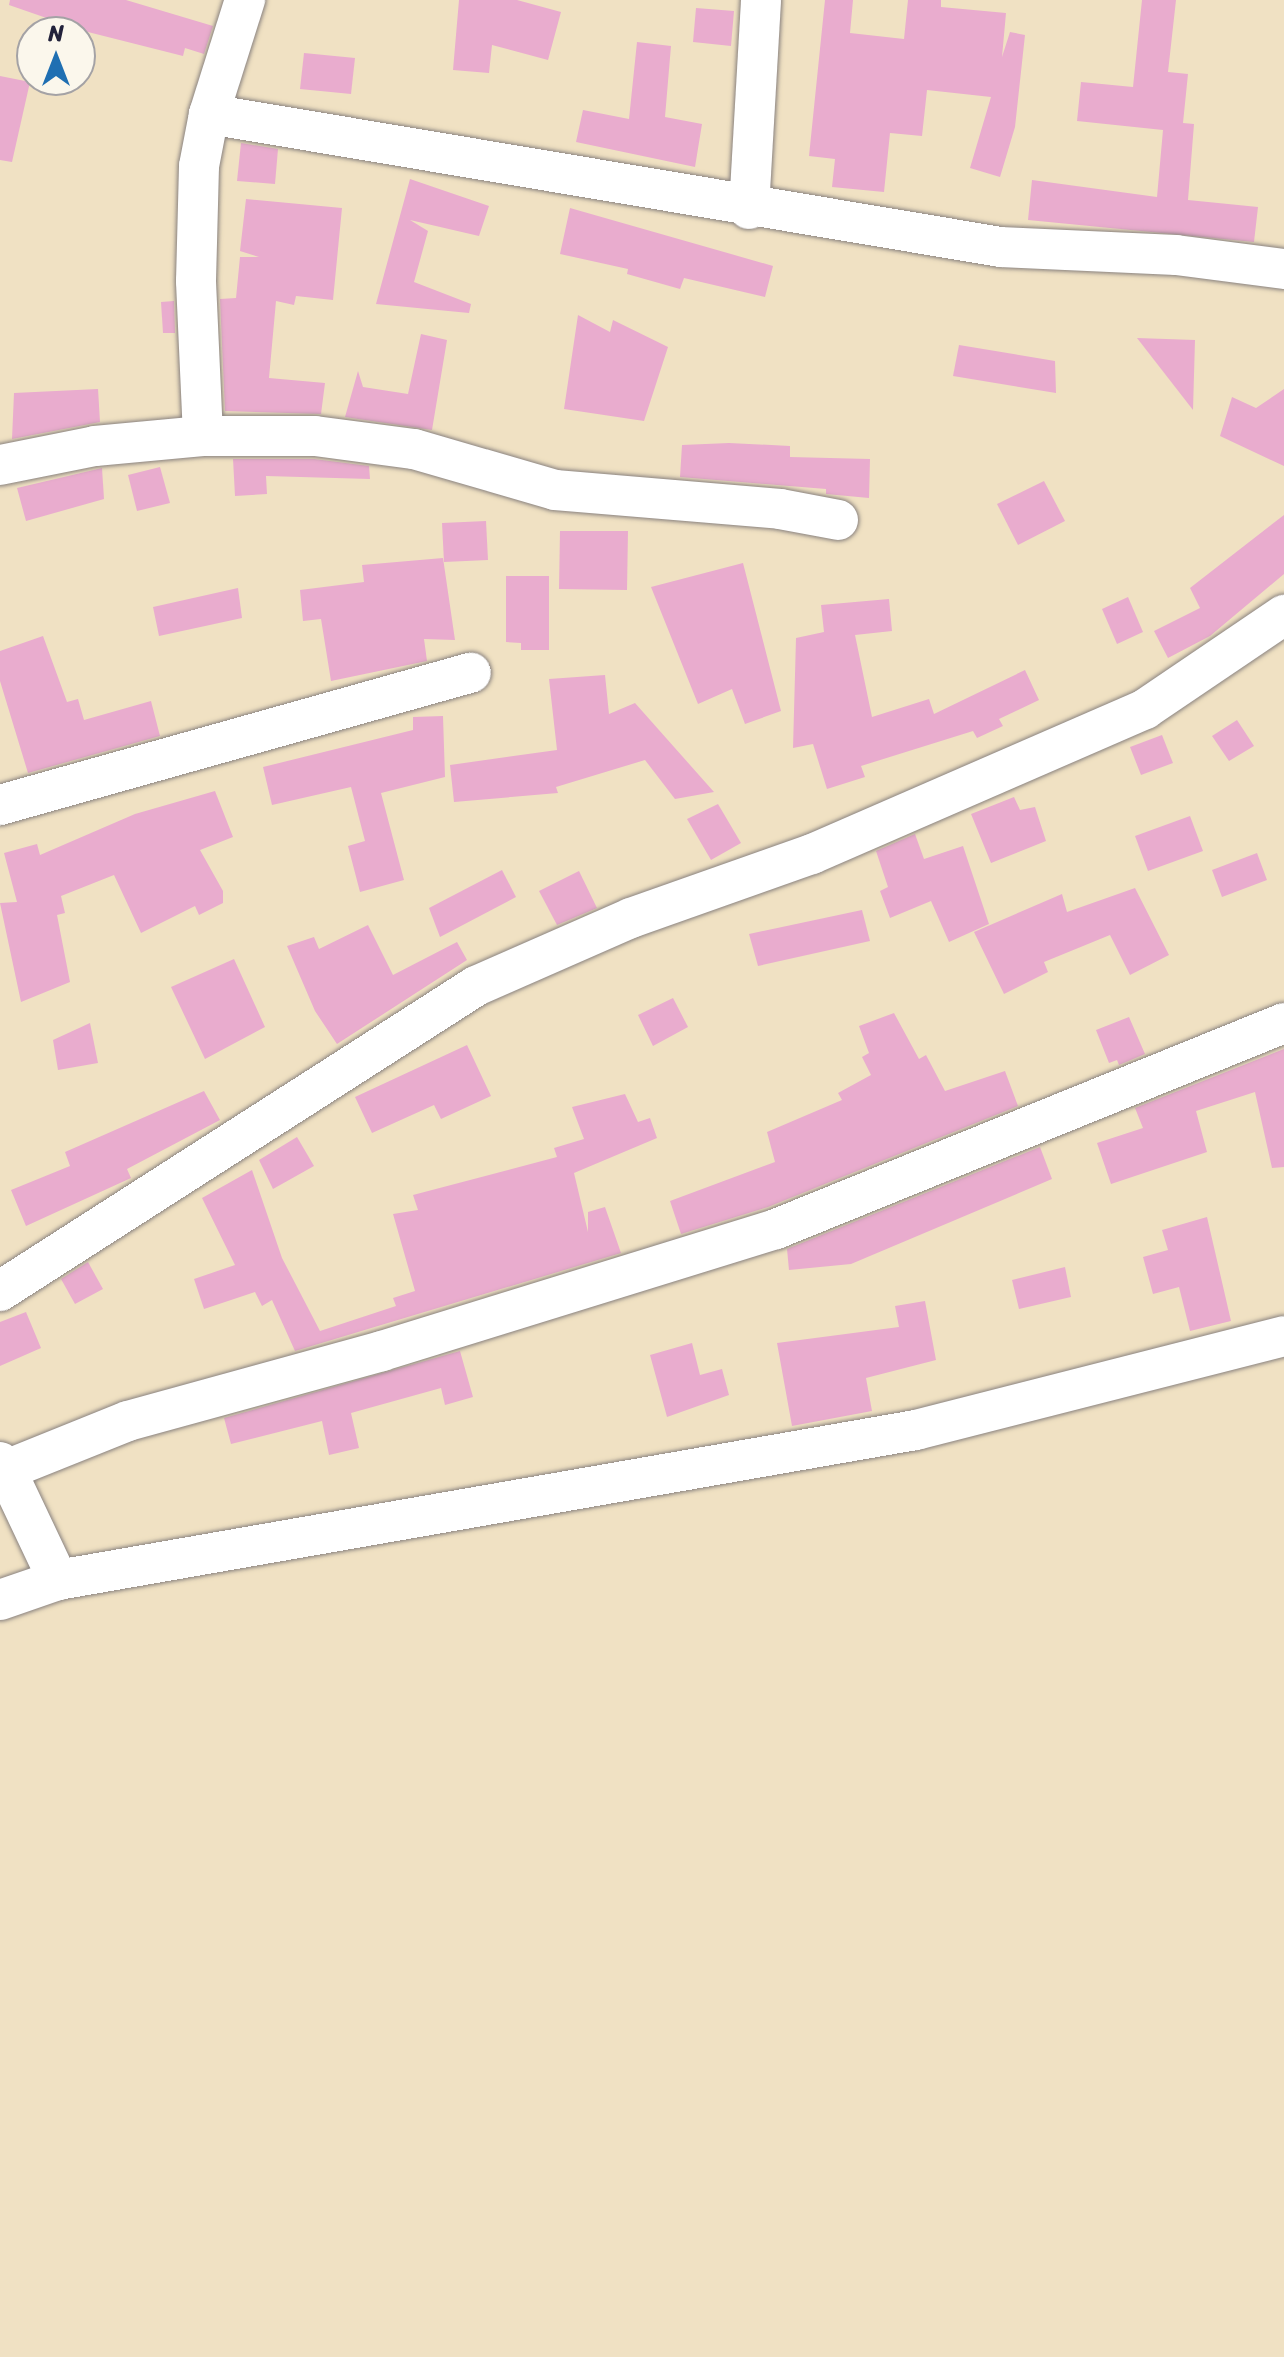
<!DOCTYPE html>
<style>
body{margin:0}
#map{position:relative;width:1284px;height:2357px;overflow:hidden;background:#f0e1c3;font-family:Sriracha,sans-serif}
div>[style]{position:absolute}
.building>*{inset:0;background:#e9acce}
.roads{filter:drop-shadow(0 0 2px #89827f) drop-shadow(0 0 2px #89827f)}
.minor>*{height:40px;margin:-20px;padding:0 20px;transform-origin:20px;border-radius:20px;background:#fff}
span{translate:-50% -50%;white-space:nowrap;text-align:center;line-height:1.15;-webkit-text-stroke:6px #fbf7ec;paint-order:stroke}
.north{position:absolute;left:16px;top:16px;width:80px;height:80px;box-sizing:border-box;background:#fbf7ec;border:2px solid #a4a2a5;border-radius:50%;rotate:0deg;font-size:22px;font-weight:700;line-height:32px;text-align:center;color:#22223b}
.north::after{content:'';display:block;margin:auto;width:28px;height:36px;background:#1f6fb2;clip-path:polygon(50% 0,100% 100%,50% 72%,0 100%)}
</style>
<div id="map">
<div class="building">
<i style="clip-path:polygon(10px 0,126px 0,213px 26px,204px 54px,185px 48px,183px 56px,84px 31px,9px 5px)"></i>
<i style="clip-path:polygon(459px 0,517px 0,561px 12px,548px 60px,492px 45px,489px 73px,453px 70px)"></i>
<i style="clip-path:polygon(825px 0,853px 0,850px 33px,904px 39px,908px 0,941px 0,941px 7px,1006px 13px,1002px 57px,1010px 32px,1025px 35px,1015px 127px,1000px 177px,970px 168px,991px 97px,927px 90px,922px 136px,890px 133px,884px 192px,832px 187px,835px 159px,809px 156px)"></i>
<i style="clip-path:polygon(1142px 0,1176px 0,1168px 72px,1188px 74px,1183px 123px,1194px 124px,1188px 200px,1258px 207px,1254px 242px,1028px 220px,1032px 180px,1157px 197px,1163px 130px,1077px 121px,1081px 82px,1133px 87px)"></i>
<i style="clip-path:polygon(696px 8px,734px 11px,731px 46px,693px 42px)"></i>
<i style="clip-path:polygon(637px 42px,671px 46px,665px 117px,702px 124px,695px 167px,576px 142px,583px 110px,629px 119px)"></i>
<i style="clip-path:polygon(304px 53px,355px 58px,351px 94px,300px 89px)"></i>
<i style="clip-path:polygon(0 76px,30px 82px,12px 162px,0 160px)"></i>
<i style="clip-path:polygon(241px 143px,278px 149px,275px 184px,237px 181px)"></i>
<i style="clip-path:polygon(410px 179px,489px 206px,479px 236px,410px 220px,428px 231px,414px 282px,471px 304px,469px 313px,376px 304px)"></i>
<i style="clip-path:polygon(246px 199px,342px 208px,333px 300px,296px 296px,294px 305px,276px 301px,269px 378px,325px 383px,321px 414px,225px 411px,220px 299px,236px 298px,240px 257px,259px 257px,240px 251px)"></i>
<i style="clip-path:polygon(570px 208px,773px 266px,765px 297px,684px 278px,680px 289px,627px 274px,628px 269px,560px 254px)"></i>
<i style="clip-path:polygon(174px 301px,175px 333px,163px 333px,161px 302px)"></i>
<i style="clip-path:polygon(578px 315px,610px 332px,613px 320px,668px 347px,644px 421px,564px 409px)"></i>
<i style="clip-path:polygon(421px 334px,447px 340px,432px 430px,345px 417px,358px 371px,363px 387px,408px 394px)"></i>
<i style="clip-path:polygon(1137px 338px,1195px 340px,1193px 410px)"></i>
<i style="clip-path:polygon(959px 345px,1055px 361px,1056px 393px,953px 376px)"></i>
<i style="clip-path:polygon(98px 389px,100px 422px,12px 439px,14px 393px)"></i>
<i style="clip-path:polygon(1284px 389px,1284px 466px,1220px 436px,1232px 397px,1256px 408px)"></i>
<i style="clip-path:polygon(729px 443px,790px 446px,790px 457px,870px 459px,869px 498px,826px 494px,826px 489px,680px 477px,682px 445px)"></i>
<i style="clip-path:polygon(233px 459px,314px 459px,369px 466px,370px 479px,266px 476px,267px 494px,235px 496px)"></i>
<i style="clip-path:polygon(160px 467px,170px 503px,137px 511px,128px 475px)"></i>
<i style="clip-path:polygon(102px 468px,104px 499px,26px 521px,17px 488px)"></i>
<i style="clip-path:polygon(1044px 481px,1065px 521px,1018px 545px,997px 504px)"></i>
<i style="clip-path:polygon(1284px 515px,1284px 574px,1210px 636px,1168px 658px,1154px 631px,1200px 608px,1190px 588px)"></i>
<i style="clip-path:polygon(486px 521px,488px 560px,444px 562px,442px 523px)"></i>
<i style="clip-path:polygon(560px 531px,628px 531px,627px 590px,559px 589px)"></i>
<i style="clip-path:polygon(443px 558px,455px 640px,424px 639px,427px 661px,331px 681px,321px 619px,303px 621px,300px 590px,364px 582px,362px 565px)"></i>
<i style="clip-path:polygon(743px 563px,781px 711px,745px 724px,732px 689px,698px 704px,651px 587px)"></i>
<i style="clip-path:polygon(506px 576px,549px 576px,549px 650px,521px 650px,521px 643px,506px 642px)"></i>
<i style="clip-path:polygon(238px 588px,242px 618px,159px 636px,153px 607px)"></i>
<i style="clip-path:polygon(1128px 597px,1143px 632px,1117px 644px,1102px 609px)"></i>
<i style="clip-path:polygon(889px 599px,892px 631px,855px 635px,872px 717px,929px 699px,934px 714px,1025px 670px,1039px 700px,999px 719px,1003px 726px,977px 738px,973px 731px,861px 766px,865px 777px,827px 789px,813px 744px,793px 748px,796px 638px,824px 632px,821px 605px)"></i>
<i style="clip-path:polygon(43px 636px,67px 702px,78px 699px,84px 720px,151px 701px,160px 736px,28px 773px,0 681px,0 651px)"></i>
<i style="clip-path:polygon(605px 675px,609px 714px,635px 703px,714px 792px,675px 799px,645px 760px,556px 787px,558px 793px,454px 802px,450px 765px,557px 750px,549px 679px)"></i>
<i style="clip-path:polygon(443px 716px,445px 777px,381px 793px,404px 880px,360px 892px,348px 846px,365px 841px,351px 787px,272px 805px,263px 767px,413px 730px,413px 717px)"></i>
<i style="clip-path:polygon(1237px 720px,1254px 746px,1229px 761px,1212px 736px)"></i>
<i style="clip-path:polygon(1162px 735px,1173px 763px,1141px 775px,1130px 747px)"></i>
<i style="clip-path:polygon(215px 791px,233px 837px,200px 850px,223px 891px,223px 903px,199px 915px,195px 906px,141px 933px,114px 875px,61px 896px,65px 913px,57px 915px,70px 982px,21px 1002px,0 903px,17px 902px,4px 853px,37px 844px,40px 855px,135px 814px)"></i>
<i style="clip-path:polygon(1014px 797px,1020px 810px,1035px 807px,1046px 841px,991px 863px,971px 814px)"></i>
<i style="clip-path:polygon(718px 804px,741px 843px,711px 860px,687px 819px)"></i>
<i style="clip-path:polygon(1190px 816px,1203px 851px,1148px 871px,1135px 836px)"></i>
<i style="clip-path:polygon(915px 834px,924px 859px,963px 846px,989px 924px,949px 942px,931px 901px,890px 918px,880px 891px,888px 887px,876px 851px)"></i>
<i style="clip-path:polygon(1257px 853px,1267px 880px,1222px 897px,1212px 870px)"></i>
<i style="clip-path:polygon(502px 870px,516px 897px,440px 937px,429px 908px)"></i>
<i style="clip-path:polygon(579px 871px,597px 908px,557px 925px,539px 891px)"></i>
<i style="clip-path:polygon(1135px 888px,1169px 955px,1130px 975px,1110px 935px,1044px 962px,1048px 972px,1004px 994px,974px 932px,1062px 894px,1067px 912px)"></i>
<i style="clip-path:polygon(862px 910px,870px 941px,758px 966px,749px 934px)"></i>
<i style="clip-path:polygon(368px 925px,393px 975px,457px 942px,467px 960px,337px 1044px,315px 1011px,287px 946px,314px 937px,319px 949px)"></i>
<i style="clip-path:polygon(234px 959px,265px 1027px,205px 1059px,171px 987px)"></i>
<i style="clip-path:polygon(673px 998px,688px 1027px,653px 1046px,638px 1015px)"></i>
<i style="clip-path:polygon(894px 1013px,919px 1059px,926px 1055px,945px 1091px,1005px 1071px,1018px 1106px,768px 1207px,681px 1234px,670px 1201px,775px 1162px,767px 1132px,842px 1100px,838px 1093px,871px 1075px,862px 1057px,869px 1053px,859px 1026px)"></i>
<i style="clip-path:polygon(1129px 1017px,1145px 1054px,1119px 1065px,1117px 1060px,1109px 1063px,1096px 1030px)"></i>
<i style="clip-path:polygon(90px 1023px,98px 1063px,58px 1070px,53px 1040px)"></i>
<i style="clip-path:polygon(467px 1045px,491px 1096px,441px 1119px,434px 1105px,372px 1133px,355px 1097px)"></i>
<i style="clip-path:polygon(1284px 1049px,1284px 1167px,1272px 1168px,1255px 1092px,1196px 1111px,1207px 1152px,1111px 1184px,1097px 1143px,1143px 1128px,1135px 1108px)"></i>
<i style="clip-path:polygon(204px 1091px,220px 1120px,127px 1169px,131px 1178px,26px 1226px,11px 1190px,70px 1166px,65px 1152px)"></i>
<i style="clip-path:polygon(625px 1094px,638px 1122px,650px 1118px,657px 1138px,574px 1173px,588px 1232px,588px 1212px,605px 1207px,621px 1253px,295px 1351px,272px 1300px,262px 1306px,255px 1292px,204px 1309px,194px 1279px,235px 1265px,202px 1198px,252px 1170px,282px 1258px,320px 1331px,396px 1306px,393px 1298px,415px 1291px,393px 1214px,418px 1210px,413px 1195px,557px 1157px,554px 1148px,584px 1139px,572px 1107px)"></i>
<i style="clip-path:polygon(297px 1137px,314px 1166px,273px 1189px,259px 1160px)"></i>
<i style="clip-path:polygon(1040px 1147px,1052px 1179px,851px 1264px,789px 1270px,787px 1249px)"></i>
<i style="clip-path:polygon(1207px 1217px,1231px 1321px,1190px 1331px,1179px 1287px,1153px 1294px,1143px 1257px,1168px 1250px,1162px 1230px)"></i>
<i style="clip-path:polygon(88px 1262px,103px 1289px,75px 1304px,61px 1279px)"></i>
<i style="clip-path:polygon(1065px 1267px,1071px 1297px,1019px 1309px,1012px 1280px)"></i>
<i style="clip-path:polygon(925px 1301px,936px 1360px,866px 1378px,872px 1411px,792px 1426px,777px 1343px,899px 1327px,895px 1306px)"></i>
<i style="clip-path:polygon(26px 1312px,41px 1348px,0 1366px,0 1322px)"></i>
<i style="clip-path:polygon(692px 1343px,700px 1375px,722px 1369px,729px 1395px,667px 1417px,650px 1355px)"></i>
<i style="clip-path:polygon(460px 1351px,473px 1397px,445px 1405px,441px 1388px,351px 1413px,359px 1448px,329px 1455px,322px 1421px,231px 1444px,224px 1418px)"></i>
</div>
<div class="roads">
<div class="minor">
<i style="left:209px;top:114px;width:802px;rotate:9.54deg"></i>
<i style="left:1000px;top:247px;width:176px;rotate:2.6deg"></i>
<i style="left:1176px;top:255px;width:109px;rotate:7.4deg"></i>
<i style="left:749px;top:209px;width:209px;rotate:-86.7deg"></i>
<i style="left:203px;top:436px;width:155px;rotate:-92.6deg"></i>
<i style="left:196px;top:281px;width:115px;rotate:-88.5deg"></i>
<i style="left:199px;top:166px;width:53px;rotate:-79.1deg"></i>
<i style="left:209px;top:114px;width:120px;rotate:-72.5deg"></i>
<i style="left:0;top:465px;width:97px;rotate:-11.3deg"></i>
<i style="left:95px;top:446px;width:108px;rotate:-5.3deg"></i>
<i style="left:203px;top:436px;width:112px"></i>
<i style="left:315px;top:436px;width:100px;rotate:7.5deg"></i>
<i style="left:414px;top:449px;width:147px;rotate:16.2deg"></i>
<i style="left:555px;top:490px;width:226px;rotate:4.8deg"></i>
<i style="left:780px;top:509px;width:59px;rotate:10.7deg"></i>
<i style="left:0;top:805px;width:489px;rotate:-15.7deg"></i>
<i style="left:0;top:1291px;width:565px;rotate:-32.65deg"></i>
<i style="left:476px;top:986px;width:169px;rotate:-23.7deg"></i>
<i style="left:631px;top:918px;width:192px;rotate:-19.5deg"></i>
<i style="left:812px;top:854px;width:363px;rotate:-23.5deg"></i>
<i style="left:1145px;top:709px;width:168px;rotate:-34.1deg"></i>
<i style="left:0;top:1462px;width:10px;rotate:53deg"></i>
<i style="left:6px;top:1470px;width:131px;rotate:-21.9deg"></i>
<i style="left:128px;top:1421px;width:263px;rotate:-15.4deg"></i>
<i style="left:382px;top:1351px;width:412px;rotate:-17.2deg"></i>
<i style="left:776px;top:1229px;width:548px;rotate:-22.07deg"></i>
<i style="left:6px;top:1470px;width:122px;rotate:64.7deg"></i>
<i style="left:0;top:1600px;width:61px;rotate:-19deg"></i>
<i style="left:58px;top:1580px;width:871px;rotate:-9.92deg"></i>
<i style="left:916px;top:1430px;width:380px;rotate:-14.3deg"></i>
</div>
</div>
<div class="north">N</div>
</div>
